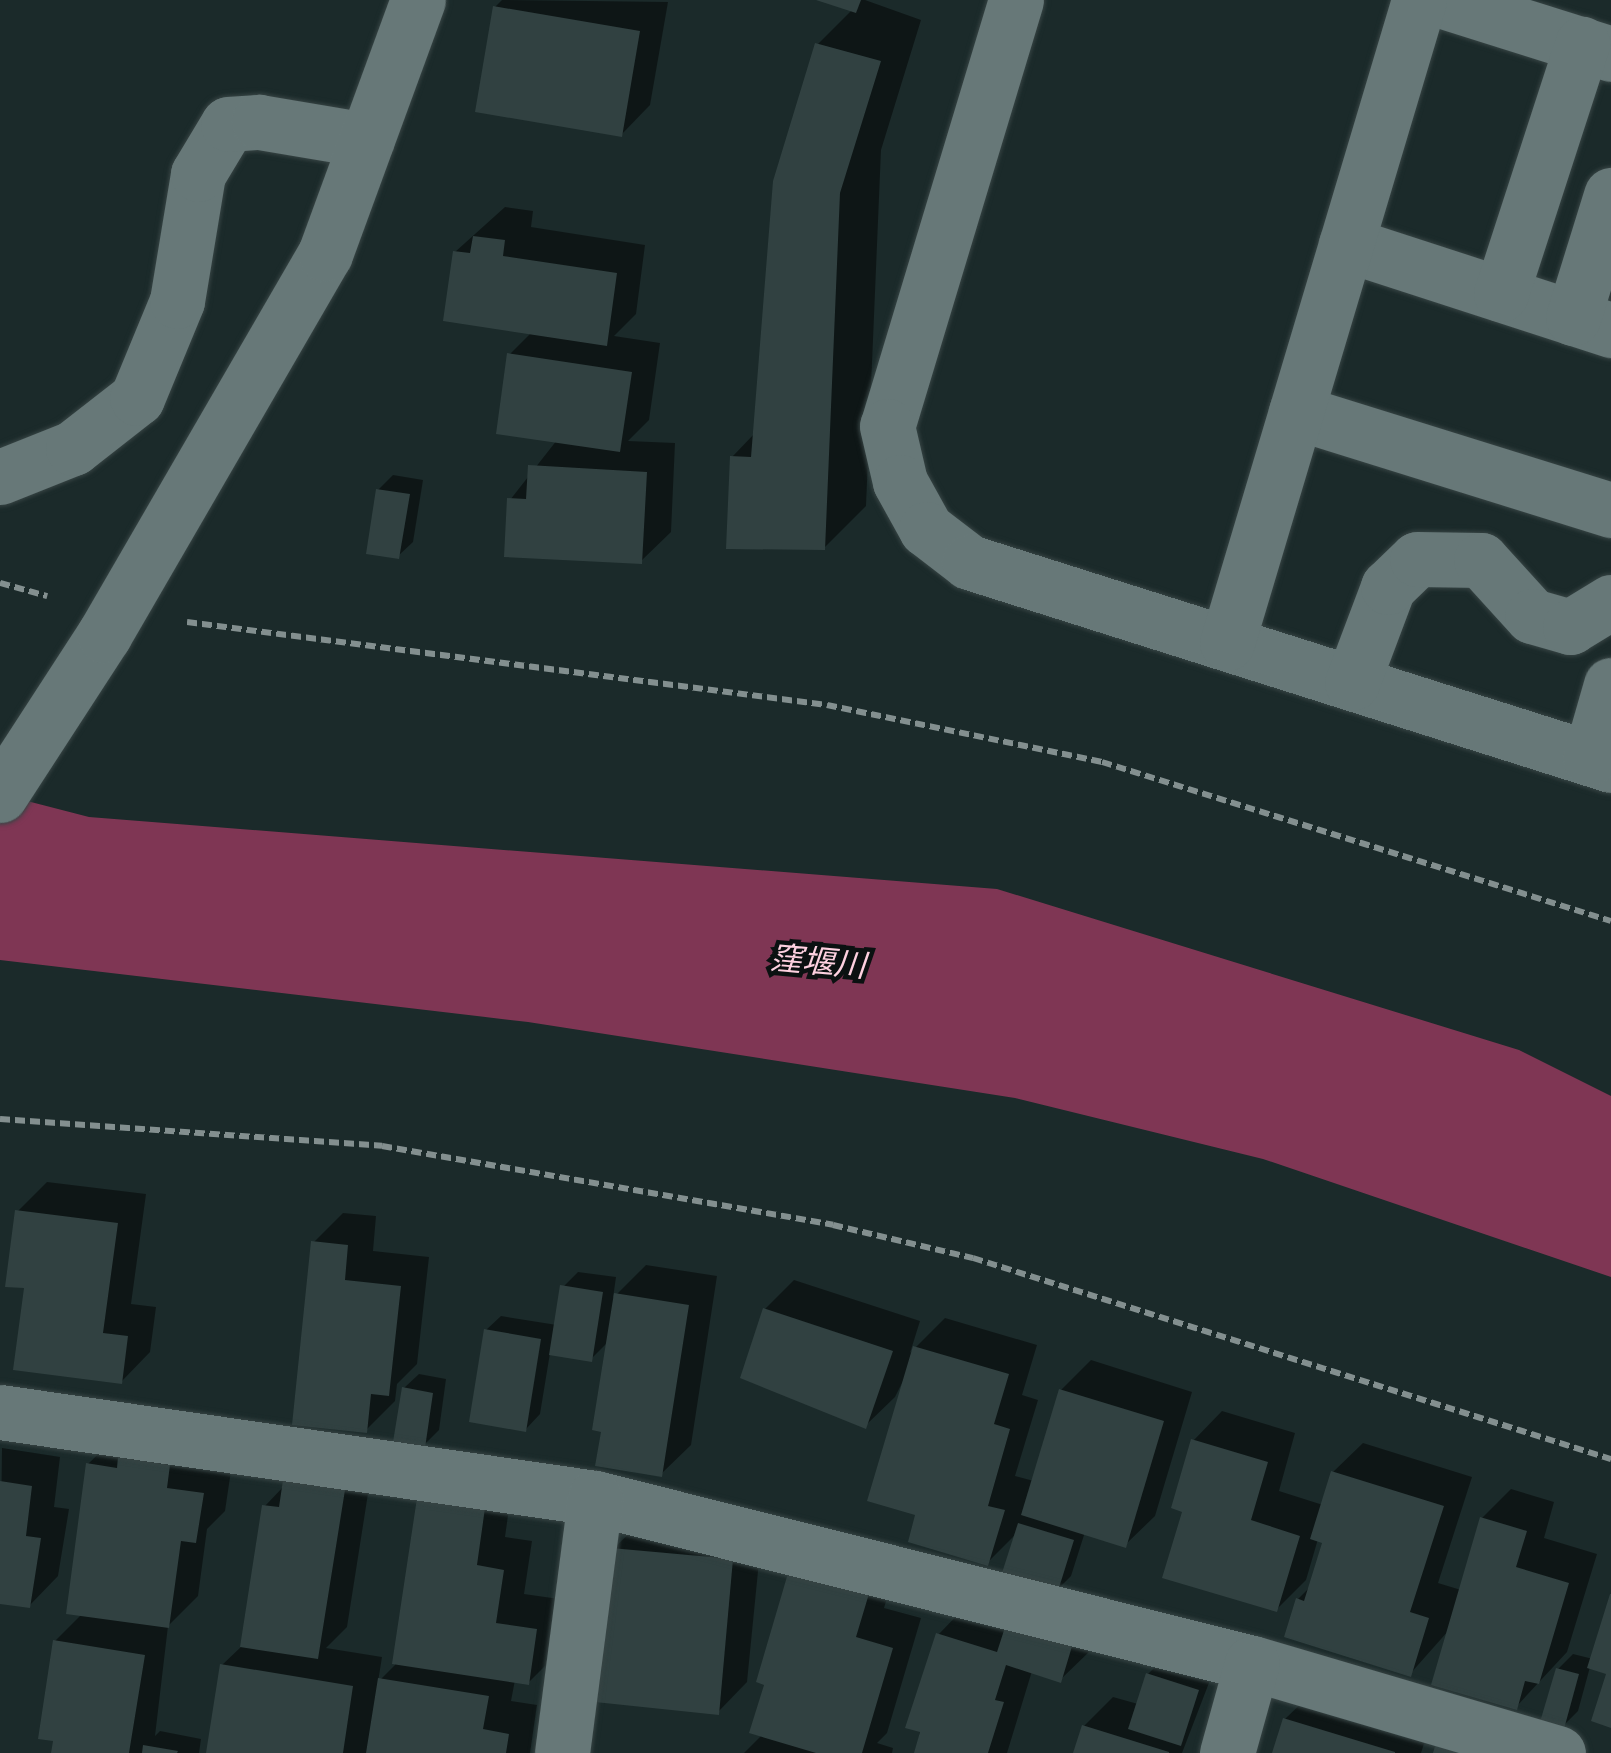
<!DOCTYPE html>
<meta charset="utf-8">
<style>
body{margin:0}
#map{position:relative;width:1611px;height:1753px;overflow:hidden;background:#1b2a2a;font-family:Raleway,"Noto Sans JP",sans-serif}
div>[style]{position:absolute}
.water>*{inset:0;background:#7f3654}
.shadow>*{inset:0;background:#0007}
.building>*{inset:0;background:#314141}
.path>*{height:6px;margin-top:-3px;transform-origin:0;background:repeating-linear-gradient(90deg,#838f8f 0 10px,transparent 0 15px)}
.roads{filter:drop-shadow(0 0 2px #374444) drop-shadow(0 0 2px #374444)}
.minor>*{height:55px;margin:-27.5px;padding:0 27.5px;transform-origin:27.5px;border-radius:27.5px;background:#677878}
span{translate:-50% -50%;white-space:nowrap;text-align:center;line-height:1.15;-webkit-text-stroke:9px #0b1111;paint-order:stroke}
.water-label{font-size:32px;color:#fed1e0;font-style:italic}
</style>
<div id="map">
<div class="water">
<i style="clip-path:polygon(0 794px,89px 817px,997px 889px,1519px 1050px,1611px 1096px,1611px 1277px,1263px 1159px,1015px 1098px,528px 1022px,0 960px)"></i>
</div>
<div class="shadow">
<i style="clip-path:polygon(502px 0,668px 2px,650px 105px,621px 135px,495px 7px)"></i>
<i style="clip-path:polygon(822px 0,865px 0,921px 20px,881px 150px,866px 506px,824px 548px,732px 457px,755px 433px,818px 44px,853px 9px)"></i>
<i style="clip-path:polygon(505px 207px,533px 211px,531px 227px,645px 245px,636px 314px,614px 336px,660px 343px,649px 420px,628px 441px,675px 443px,671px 532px,641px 561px,510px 500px,557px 440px,510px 354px,532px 332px,455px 252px)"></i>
<i style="clip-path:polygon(393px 475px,423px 480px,413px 542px,398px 556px,378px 490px)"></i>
<i style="clip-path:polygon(47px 1182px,146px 1194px,131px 1304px,156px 1307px,150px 1352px,121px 1382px,26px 1286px,18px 1211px)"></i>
<i style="clip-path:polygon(343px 1213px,376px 1216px,373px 1251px,429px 1257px,417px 1364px,397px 1384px,395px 1401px,366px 1430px,314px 1242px)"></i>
<i style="clip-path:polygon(646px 1265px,717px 1276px,691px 1445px,661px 1474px,603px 1430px,609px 1341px,591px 1359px,550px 1353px,540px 1414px,526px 1429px,486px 1330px,501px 1316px,557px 1325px,563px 1287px,578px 1272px,616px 1277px,613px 1298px)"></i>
<i style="clip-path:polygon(794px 1280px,920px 1321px,910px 1353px,945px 1318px,1037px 1345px,1022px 1395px,1038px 1400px,1015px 1476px,1034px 1481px,1061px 1390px,1091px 1360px,1192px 1392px,1155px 1516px,1125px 1545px,1085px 1532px,1071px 1576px,1056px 1591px,1017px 1533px,987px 1563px,918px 1514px,908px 1371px,895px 1397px,865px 1426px,765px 1309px)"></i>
<i style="clip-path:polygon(419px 1374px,446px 1379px,439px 1430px,424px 1445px,404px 1388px)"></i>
<i style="clip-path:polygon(1222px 1411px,1295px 1433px,1279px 1491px,1323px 1505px,1333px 1472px,1363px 1443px,1472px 1477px,1438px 1583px,1461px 1590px,1482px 1518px,1511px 1489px,1554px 1502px,1544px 1538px,1597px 1554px,1567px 1652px,1516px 1707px,1449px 1630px,1410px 1674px,1298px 1599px,1312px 1585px,1326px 1541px,1318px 1539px,1306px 1580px,1277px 1609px,1185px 1510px,1193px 1441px)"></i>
<i style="clip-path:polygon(118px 1435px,232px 1464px,225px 1511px,207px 1529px,198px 1596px,168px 1626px,155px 1736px,160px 1731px,201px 1739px,199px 1753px,53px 1753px,55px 1641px,82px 1614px,88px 1464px)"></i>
<i style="clip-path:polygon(2px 1448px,60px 1457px,54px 1507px,69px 1509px,58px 1576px,29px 1606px,0 1602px)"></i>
<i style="clip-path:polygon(373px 1462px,347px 1627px,326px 1648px,382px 1657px,378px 1682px,395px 1665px,420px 1499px,513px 1480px,505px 1537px,532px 1541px,524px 1594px,566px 1600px,558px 1653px,529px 1682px,515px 1680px,511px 1701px,537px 1705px,530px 1753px,208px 1753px,222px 1665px,243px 1645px,265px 1506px,284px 1486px)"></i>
<i style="clip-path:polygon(643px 1520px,762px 1531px,747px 1682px,718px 1712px,613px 1549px)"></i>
<i style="clip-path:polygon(899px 1558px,884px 1608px,921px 1618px,887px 1733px,877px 1743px,893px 1748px,892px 1753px,744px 1753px,763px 1734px,753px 1731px)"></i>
<i style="clip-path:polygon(1611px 1600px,1611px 1725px,1609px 1673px,1590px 1667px,1578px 1711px,1563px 1726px,1558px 1669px,1573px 1654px,1593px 1659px)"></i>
<i style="clip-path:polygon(967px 1605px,1090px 1651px,1060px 1680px,1032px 1671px,1007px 1753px,916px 1753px,938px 1635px)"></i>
<i style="clip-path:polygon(1163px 1659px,1212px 1675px,1182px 1753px,1076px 1753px,1084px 1726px,1113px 1697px,1138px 1704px,1148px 1674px)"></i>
<i style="clip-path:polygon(1315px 1690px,1430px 1725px,1421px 1753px,1275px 1753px,1285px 1719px)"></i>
</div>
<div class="building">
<i style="clip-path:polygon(816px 0,861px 0,856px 13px)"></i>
<i style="clip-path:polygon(493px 6px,640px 31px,622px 137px,475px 112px)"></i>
<i style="clip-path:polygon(815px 43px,881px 61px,840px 193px,825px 550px,726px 549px,730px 456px,751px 457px,773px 181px)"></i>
<i style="clip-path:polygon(473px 236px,505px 240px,503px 256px,617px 273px,607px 346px,443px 321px,453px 251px,470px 253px)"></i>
<i style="clip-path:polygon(507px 353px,632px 372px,620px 452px,496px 434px)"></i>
<i style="clip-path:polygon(528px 465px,647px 472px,642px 564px,504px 557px,507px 498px,526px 499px)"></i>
<i style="clip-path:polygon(376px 489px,410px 494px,399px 559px,366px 554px)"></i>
<i style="clip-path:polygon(15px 1210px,118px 1223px,103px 1333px,128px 1336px,122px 1384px,13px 1370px,24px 1288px,5px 1287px)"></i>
<i style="clip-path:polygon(311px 1241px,348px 1245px,345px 1280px,401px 1286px,389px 1396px,371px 1394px,367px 1433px,292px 1425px)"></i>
<i style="clip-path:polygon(560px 1285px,603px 1292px,592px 1362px,549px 1355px)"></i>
<i style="clip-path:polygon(614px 1293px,689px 1305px,662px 1477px,595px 1466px,601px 1432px,592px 1430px)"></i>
<i style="clip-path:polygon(763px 1308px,893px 1351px,866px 1429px,740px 1378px)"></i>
<i style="clip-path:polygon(484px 1329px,541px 1339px,526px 1432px,469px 1422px)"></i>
<i style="clip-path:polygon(913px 1346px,1009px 1374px,994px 1424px,1010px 1429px,988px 1506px,1005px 1510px,988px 1566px,908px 1542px,915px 1515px,867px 1501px)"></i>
<i style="clip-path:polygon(402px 1387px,433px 1393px,425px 1448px,393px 1442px)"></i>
<i style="clip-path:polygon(1059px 1389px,1164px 1421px,1126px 1548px,1021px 1515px)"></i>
<i style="clip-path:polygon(1191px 1439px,1268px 1462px,1251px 1520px,1300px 1536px,1277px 1612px,1162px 1578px,1182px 1512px,1171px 1508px)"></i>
<i style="clip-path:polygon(118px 1457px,170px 1465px,167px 1488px,204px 1493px,196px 1543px,181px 1541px,169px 1628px,66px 1614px,86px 1463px,117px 1468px)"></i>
<i style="clip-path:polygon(1331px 1471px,1444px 1506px,1410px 1612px,1429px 1618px,1411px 1677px,1284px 1637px,1296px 1598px,1304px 1601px,1322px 1543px,1310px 1539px)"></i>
<i style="clip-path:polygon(283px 1480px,345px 1490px,318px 1659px,240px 1647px,262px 1505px,279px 1507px)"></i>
<i style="clip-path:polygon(0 1481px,32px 1486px,26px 1536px,41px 1538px,30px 1608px,0 1604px)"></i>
<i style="clip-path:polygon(417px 1498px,485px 1508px,477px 1565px,504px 1570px,496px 1623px,537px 1629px,529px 1685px,392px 1664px)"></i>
<i style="clip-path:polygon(1480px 1517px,1527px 1531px,1516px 1567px,1569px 1583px,1539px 1684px,1525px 1681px,1517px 1710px,1431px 1685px)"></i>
<i style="clip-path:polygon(1018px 1523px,1074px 1540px,1057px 1594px,1001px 1576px)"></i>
<i style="clip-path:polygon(611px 1548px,733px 1559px,719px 1715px,595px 1702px)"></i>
<i style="clip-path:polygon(791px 1563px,871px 1587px,856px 1637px,893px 1648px,862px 1753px,816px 1753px,749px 1733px,764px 1685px,756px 1682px)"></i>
<i style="clip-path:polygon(1610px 1594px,1611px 1594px,1611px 1728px,1591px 1721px,1606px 1674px,1587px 1668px)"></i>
<i style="clip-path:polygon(1007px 1621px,1073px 1643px,1061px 1683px,1006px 1665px,995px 1700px,1004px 1702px,988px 1753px,914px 1753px,920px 1732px,905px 1728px,936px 1633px,997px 1652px)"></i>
<i style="clip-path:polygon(53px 1640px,145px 1655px,129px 1753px,51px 1753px,53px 1741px,38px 1739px)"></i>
<i style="clip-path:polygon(220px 1664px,353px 1686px,343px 1753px,206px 1753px)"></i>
<i style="clip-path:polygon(1556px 1668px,1579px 1674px,1564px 1729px,1540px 1722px)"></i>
<i style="clip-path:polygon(1146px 1673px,1199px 1690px,1181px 1746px,1128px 1729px)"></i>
<i style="clip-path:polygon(378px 1678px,489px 1696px,483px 1729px,509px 1734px,506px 1753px,366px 1753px)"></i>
<i style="clip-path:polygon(1283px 1718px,1395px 1752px,1395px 1753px,1272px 1753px)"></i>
<i style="clip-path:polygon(1082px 1725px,1169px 1752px,1169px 1753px,1073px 1753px)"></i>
<i style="clip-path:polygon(1436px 1743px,1465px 1753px,1433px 1753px)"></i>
<i style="clip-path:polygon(143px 1745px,178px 1751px,177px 1753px,142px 1753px)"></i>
</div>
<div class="path">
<i style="left:0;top:583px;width:49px;rotate:15.5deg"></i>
<i style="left:187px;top:622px;width:645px;rotate:7.39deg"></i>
<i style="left:827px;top:705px;width:281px;rotate:11.7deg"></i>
<i style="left:1102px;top:762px;width:533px;rotate:17.35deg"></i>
<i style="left:0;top:1119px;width:383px;rotate:4deg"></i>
<i style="left:382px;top:1146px;width:458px;rotate:9.9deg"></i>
<i style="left:833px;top:1225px;width:144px;rotate:13.3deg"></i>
<i style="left:973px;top:1258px;width:669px;rotate:17.49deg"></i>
</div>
<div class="roads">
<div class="minor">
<i style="left:1016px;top:0;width:445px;rotate:106.8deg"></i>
<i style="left:887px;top:426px;width:57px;rotate:76.9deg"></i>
<i style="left:900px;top:482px;width:54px;rotate:61deg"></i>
<i style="left:926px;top:529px;width:54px;rotate:37.5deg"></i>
<i style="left:969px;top:562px;width:673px;rotate:17.55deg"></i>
<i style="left:1440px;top:0;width:179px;rotate:17.5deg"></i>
<i style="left:1346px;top:244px;width:279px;rotate:18deg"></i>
<i style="left:1501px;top:294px;width:263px;rotate:-72deg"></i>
<i style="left:1573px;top:318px;width:129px;rotate:-72.8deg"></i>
<i style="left:1296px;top:412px;width:330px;rotate:17.3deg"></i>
<i style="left:0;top:477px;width:79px;rotate:-21.7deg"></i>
<i style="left:73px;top:448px;width:81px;rotate:-38deg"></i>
<i style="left:137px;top:398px;width:105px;rotate:-67.6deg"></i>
<i style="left:177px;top:301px;width:129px;rotate:-80.6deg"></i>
<i style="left:198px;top:174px;width:58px;rotate:-59deg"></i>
<i style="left:228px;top:124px;width:31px;rotate:-4deg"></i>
<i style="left:259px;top:122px;width:109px;rotate:9.5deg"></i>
<i style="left:1227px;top:643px;width:671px;rotate:-73.37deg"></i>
<i style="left:1352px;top:683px;width:103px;rotate:-69.4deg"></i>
<i style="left:1388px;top:587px;width:40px;rotate:-44deg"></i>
<i style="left:1417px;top:559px;width:64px;rotate:0.9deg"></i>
<i style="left:1481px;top:560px;width:76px;rotate:47.7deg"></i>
<i style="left:1532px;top:616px;width:40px;rotate:16deg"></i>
<i style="left:1570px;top:627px;width:48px;rotate:-31.4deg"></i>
<i style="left:1590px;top:758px;width:76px;rotate:-74deg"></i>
<i style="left:0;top:795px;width:191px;rotate:-57deg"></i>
<i style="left:104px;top:635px;width:440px;rotate:-59.9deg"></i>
<i style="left:325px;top:254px;width:270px;rotate:-69.9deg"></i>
<i style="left:0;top:1412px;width:601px;rotate:8.22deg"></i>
<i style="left:595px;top:1498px;width:677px;rotate:14.1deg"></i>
<i style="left:1252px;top:1663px;width:319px;rotate:16.4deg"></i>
<i style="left:562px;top:1753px;width:257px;rotate:-82.6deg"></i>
<i style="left:1227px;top:1753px;width:93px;rotate:-74.5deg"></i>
</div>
</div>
<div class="water-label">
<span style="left:818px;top:962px;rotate:5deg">窪堰川</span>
</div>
</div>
